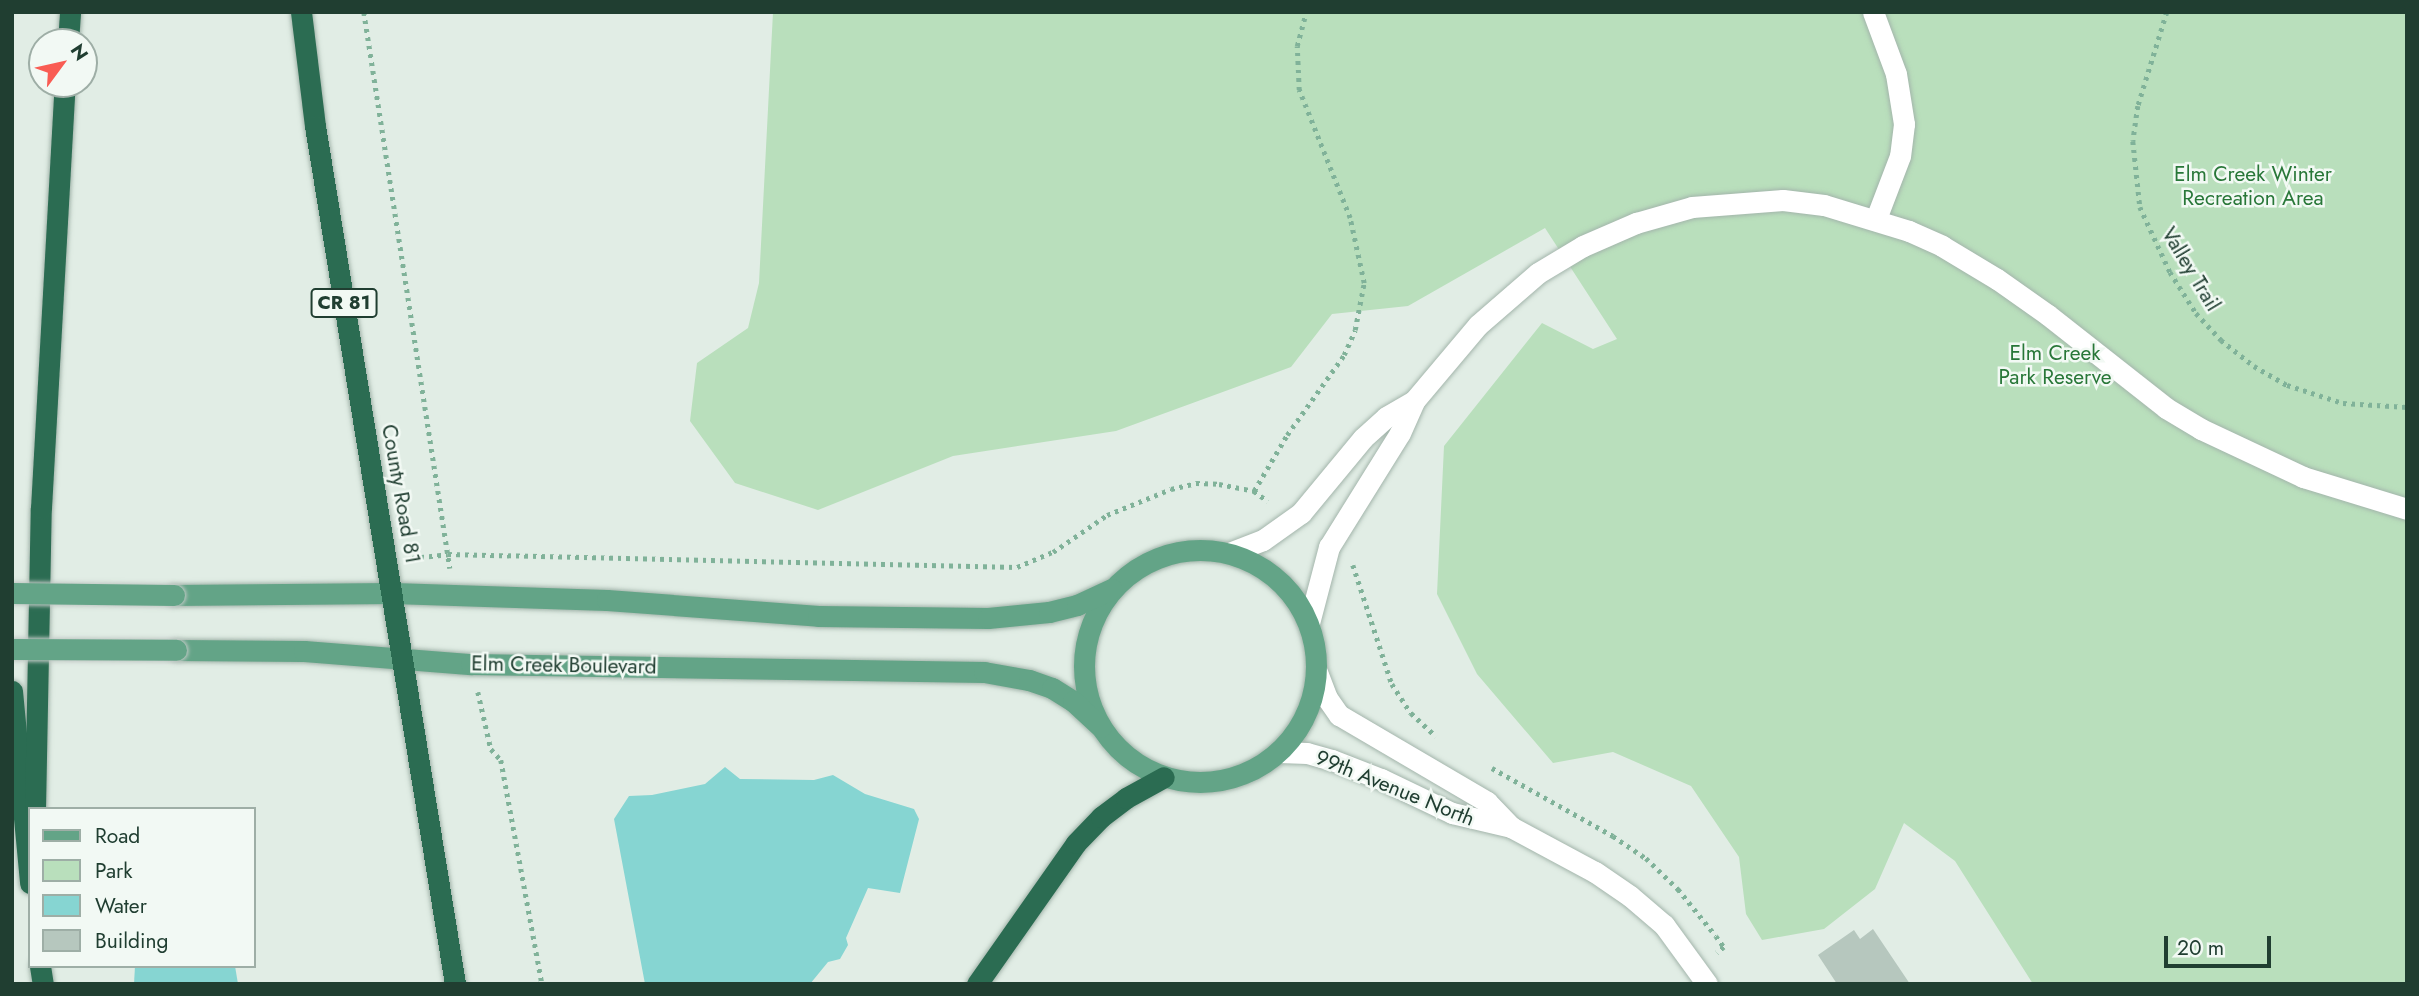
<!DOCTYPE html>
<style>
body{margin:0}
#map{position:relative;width:2419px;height:996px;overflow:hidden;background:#e1ede5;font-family:Jost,sans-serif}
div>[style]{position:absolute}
.green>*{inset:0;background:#b9dfbc}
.water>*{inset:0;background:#86d5d2}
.building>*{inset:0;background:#b6c7be}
.path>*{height:4.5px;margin-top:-2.25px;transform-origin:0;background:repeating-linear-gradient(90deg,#80b299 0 3.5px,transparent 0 8.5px)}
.roads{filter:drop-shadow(0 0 2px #a3b5ab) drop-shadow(0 0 2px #a3b5ab)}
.minor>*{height:21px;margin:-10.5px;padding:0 10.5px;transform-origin:10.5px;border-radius:10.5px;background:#fff}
.major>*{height:21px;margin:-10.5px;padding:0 10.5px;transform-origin:10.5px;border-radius:10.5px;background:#63a487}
.major>.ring{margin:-10.5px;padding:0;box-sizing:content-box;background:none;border:21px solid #63a487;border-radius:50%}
.highway>*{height:21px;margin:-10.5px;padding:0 10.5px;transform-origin:10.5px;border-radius:10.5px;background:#2b6c52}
.bridges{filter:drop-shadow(0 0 2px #c1c9c5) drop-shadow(0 0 2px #c1c9c5)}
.major-bridge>*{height:21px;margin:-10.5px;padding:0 10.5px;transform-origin:10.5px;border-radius:10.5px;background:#63a487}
span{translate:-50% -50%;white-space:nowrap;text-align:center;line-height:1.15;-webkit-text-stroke:5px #f2f9f4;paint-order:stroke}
.shield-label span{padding:2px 5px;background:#f2f9f4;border:2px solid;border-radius:5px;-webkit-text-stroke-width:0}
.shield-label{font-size:19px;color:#203e31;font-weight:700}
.park-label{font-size:21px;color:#287738}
.street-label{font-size:21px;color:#203e31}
.frame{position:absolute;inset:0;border:14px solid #203e31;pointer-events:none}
.legend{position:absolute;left:28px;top:807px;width:228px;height:161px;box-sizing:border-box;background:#f2f9f4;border:2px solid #9eaea6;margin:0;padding:9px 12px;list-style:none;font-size:21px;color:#203e31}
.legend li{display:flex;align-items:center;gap:14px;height:35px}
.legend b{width:35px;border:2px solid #9eaea6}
.north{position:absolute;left:28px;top:28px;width:70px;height:70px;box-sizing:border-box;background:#f2f9f4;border:2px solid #9eaea6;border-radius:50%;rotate:57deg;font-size:19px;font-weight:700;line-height:28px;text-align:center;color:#203e31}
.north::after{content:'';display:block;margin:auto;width:24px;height:32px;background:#f95c53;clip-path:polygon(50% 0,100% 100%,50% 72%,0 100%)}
.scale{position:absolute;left:2164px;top:936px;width:107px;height:32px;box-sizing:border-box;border:4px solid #203e31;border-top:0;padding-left:9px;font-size:21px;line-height:24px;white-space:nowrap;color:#203e31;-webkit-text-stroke:5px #f2f9f4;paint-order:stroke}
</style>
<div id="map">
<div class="green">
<i style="clip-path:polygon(773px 12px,2407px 12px,2407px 984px,2033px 984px,1955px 861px,1904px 823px,1875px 889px,1824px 929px,1762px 940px,1746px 914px,1739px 857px,1691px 786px,1613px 752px,1553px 763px,1477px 674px,1437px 594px,1444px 446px,1542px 323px,1593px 349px,1617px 339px,1545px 228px,1408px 306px,1332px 314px,1291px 367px,1116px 431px,953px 456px,818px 510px,735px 483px,690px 421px,697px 363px,748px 328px,759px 283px)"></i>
</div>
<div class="water">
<i style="clip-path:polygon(725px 767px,740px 779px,814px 780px,833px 775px,865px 794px,914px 809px,919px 819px,900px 893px,868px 888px,846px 938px,848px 945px,840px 959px,828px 962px,810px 984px,645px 984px,614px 819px,629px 796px,652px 795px,705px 784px)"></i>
<i style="clip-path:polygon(135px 966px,235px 966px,238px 984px,134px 984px)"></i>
</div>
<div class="building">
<i style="clip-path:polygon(1873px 929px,1910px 984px,1837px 984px,1818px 955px,1854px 930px,1860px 939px)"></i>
</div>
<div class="path">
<i style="left:364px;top:12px;width:563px;rotate:81.21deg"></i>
<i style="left:2167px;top:12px;width:98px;rotate:107.1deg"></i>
<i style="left:2138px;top:106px;width:35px;rotate:98deg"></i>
<i style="left:2133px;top:141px;width:66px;rotate:83.9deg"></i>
<i style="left:2140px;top:207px;width:72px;rotate:65.2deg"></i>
<i style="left:2170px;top:272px;width:49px;rotate:57.6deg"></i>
<i style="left:2196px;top:313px;width:37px;rotate:47deg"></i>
<i style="left:2221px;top:340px;width:42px;rotate:38.2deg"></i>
<i style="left:2254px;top:366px;width:38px;rotate:30deg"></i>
<i style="left:2287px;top:385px;width:59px;rotate:17.8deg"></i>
<i style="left:2343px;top:403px;width:64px;rotate:3.6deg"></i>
<i style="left:1254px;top:491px;width:65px;rotate:-59.5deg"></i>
<i style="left:1287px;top:435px;width:98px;rotate:-54.5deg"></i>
<i style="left:1344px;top:355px;width:27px;rotate:-66deg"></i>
<i style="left:1355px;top:330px;width:48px;rotate:-79.2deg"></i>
<i style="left:1364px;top:283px;width:66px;rotate:-102.2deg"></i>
<i style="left:1350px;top:218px;width:138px;rotate:-111.7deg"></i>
<i style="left:1299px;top:90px;width:44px;rotate:-92.6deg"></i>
<i style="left:1297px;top:46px;width:35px;rotate:-75deg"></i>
<i style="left:412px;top:558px;width:36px;rotate:-6deg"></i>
<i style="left:448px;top:554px;width:569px;rotate:1.31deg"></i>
<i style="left:1017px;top:567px;width:39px;rotate:-23deg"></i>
<i style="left:1053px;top:552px;width:65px;rotate:-34.4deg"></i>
<i style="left:1107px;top:515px;width:69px;rotate:-22.1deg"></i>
<i style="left:1171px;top:489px;width:26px;rotate:-13deg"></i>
<i style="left:1196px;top:483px;width:23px;rotate:2deg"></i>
<i style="left:1219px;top:484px;width:36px;rotate:11deg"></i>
<i style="left:1254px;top:491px;width:17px;rotate:36deg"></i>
<i style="left:1353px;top:565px;width:125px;rotate:71.9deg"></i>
<i style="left:1392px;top:684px;width:35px;rotate:57deg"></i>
<i style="left:1411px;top:713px;width:34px;rotate:43deg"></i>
<i style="left:478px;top:692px;width:58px;rotate:77.2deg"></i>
<i style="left:491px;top:749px;width:15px;rotate:48deg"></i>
<i style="left:501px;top:760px;width:228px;rotate:79.6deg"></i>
<i style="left:1492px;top:768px;width:139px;rotate:29.3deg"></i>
<i style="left:1613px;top:836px;width:40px;rotate:34deg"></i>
<i style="left:1646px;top:858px;width:45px;rotate:44.1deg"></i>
<i style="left:1678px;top:889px;width:60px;rotate:51deg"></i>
<i style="left:1716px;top:936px;width:14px;rotate:54deg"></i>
<i style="left:1724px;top:947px;width:9px;rotate:139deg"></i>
</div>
<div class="roads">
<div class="minor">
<i style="left:1873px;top:12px;width:66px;rotate:69.6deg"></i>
<i style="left:1896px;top:74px;width:51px;rotate:80.9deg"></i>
<i style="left:1904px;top:124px;width:32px;rotate:97deg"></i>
<i style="left:1900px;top:156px;width:67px;rotate:110.9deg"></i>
<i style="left:1229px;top:553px;width:36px;rotate:-21deg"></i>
<i style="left:1263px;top:540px;width:47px;rotate:-35.4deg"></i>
<i style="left:1301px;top:513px;width:97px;rotate:-50.4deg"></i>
<i style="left:1363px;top:438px;width:31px;rotate:-42deg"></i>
<i style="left:1386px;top:417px;width:32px;rotate:-30deg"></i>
<i style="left:1309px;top:623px;width:79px;rotate:-75.3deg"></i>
<i style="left:1329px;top:547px;width:134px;rotate:-58.1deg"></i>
<i style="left:1400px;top:433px;width:35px;rotate:-66deg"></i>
<i style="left:1414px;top:401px;width:99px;rotate:-49.9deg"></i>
<i style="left:1478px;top:325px;width:79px;rotate:-40.9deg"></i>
<i style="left:1538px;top:273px;width:52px;rotate:-31deg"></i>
<i style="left:1583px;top:246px;width:58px;rotate:-23.5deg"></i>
<i style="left:1636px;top:223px;width:58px;rotate:-15.9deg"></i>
<i style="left:1692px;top:207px;width:91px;rotate:-4.4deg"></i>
<i style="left:1783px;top:200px;width:41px;rotate:7deg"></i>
<i style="left:1824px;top:205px;width:89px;rotate:17deg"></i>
<i style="left:1909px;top:231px;width:36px;rotate:24deg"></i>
<i style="left:1942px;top:246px;width:64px;rotate:31deg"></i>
<i style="left:1997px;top:279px;width:62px;rotate:35.2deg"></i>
<i style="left:2048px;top:315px;width:150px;rotate:38.2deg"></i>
<i style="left:2166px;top:408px;width:41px;rotate:31deg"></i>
<i style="left:2201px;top:429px;width:113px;rotate:25.2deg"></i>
<i style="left:2303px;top:477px;width:109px;rotate:17.1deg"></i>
<i style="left:1317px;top:672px;width:28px;rotate:69deg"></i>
<i style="left:1327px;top:698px;width:21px;rotate:55deg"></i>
<i style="left:1339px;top:715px;width:172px;rotate:30.4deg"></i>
<i style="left:1487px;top:802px;width:35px;rotate:46deg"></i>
<i style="left:1511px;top:827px;width:95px;rotate:28.2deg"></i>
<i style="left:1595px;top:872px;width:42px;rotate:34.4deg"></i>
<i style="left:1630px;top:896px;width:45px;rotate:40.5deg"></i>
<i style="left:1664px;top:925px;width:73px;rotate:53.9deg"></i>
<i style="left:1279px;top:752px;width:28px;rotate:2deg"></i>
<i style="left:1307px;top:753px;width:26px;rotate:16deg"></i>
<i style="left:1332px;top:760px;width:53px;rotate:21.2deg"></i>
<i style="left:1381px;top:779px;width:79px;rotate:25.6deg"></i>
<i style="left:1452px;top:813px;width:61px;rotate:13.3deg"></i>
</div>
<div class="major">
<i class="ring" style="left:1084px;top:550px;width:211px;height:211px"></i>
<i style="left:174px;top:595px;width:219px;rotate:-0.5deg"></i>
<i style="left:393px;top:593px;width:214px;rotate:1.9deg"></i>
<i style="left:607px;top:600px;width:212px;rotate:4.3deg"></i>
<i style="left:818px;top:616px;width:170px;rotate:0.7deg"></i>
<i style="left:988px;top:618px;width:61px;rotate:-5.6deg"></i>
<i style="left:1049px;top:612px;width:29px;rotate:-14deg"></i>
<i style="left:1077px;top:605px;width:38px;rotate:-25deg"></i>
<i style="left:176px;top:650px;width:128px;rotate:0.4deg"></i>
<i style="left:304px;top:651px;width:168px;rotate:4.5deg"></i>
<i style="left:471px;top:664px;width:513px;rotate:0.89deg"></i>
<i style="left:984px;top:672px;width:46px;rotate:10.1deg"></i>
<i style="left:1029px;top:680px;width:24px;rotate:19deg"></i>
<i style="left:1052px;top:688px;width:25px;rotate:32deg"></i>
<i style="left:1073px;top:701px;width:38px;rotate:43deg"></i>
</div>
<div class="highway">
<i style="left:301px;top:12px;width:115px;rotate:83deg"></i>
<i style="left:315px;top:126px;width:869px;rotate:80.73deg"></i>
<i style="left:68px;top:42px;width:30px;rotate:-86deg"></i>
<i style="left:12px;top:691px;width:193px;rotate:84.6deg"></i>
<i style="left:35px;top:809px;width:301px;rotate:-88.9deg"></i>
<i style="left:41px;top:508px;width:425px;rotate:-86.8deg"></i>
<i style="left:40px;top:966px;width:18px;rotate:81deg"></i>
<i style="left:977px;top:984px;width:172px;rotate:-54.9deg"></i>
<i style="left:1076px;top:843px;width:36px;rotate:-46deg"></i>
<i style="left:1101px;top:817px;width:31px;rotate:-37deg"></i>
<i style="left:1126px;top:798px;width:43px;rotate:-28.9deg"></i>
</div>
</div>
<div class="bridges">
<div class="major-bridge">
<i style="left:12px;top:593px;width:162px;rotate:0.7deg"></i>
<i style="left:12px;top:649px;width:164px;rotate:0.3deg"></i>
</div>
</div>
<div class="shield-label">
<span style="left:344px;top:303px">CR 81</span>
</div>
<div class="park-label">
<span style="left:2253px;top:186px">Elm Creek Winter<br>Recreation Area</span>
<span style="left:2055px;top:365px">Elm Creek<br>Park Reserve</span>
</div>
<div class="street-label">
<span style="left:2191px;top:269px;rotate:59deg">Valley Trail</span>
<span style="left:401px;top:494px;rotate:80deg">County Road 81</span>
<span style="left:564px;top:665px;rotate:1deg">Elm Creek Boulevard</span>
<span style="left:1395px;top:788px;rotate:22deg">99th Avenue North</span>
</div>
<div class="frame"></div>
<ul class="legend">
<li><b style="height:9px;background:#63a487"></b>Road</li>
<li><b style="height:19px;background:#b9dfbc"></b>Park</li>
<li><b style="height:19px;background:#86d5d2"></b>Water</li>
<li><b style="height:19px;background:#b6c7be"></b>Building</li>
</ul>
<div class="north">N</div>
<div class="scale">20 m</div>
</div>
